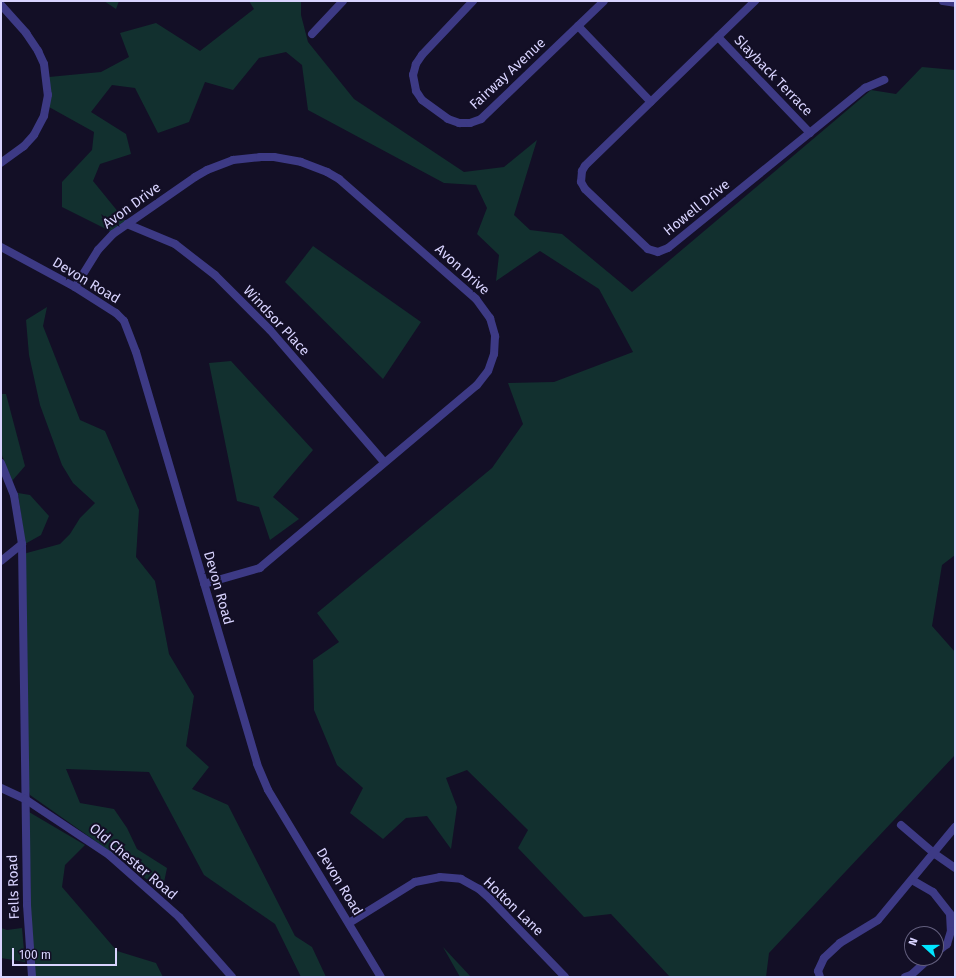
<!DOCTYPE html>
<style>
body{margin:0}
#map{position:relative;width:956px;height:978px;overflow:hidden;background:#130f26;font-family:"Fira Sans",sans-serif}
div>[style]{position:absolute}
.green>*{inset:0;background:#12302f}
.minor>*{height:8px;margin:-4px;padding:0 4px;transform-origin:4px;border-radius:4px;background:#3d3a85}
span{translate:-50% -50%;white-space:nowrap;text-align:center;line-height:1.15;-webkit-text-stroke:4px #130f26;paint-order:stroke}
.street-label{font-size:14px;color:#d9d4ff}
.frame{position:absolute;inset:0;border:2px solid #d9d4ff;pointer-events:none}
.north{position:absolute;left:904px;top:926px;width:40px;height:40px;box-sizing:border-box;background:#130f26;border:1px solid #625e7d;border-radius:50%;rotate:291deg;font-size:11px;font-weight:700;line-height:16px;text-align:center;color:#d9d4ff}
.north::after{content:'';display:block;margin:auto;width:14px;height:18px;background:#00e5ff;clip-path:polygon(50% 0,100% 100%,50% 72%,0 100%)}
.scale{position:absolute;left:12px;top:948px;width:105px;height:18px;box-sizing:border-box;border:2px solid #d9d4ff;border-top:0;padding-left:5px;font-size:12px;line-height:14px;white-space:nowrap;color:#d9d4ff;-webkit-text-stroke:3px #130f26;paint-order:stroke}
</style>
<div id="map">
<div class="green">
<i style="clip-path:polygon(104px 1px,119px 1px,116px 9px)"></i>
<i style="clip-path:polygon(249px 1px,301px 1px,301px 15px,308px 42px,354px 99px,464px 172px,504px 167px,537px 140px,514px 215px,530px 230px,562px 234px,632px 292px,871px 90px,896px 94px,922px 67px,955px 70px,955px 555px,942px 565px,932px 626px,955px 652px,955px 755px,769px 953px,766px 977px,670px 977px,611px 914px,584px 917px,518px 848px,528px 830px,467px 770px,446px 778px,457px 807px,451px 849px,427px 816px,406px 818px,383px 839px,350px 813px,363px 788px,337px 765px,314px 710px,313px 660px,339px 642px,317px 613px,492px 468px,523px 424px,508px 383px,554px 382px,633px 352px,599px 289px,540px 251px,496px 281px,499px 255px,477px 234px,487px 208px,476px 185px,444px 183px,308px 110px,302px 65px,286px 52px,259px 58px,233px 90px,205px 82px,189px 122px,158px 133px,135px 88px,112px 85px,91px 112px,126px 134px,131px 154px,100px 164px,93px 181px,128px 224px,116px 234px,62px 207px,62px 182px,92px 150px,94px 132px,49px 107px,49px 77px,101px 72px,129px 57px,120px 33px,156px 23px,200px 51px,254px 9px)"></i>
<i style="clip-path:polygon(313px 246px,421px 322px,383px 379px,285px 282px)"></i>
<i style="clip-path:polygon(47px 307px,43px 326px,80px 420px,105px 431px,139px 510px,136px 557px,155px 581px,169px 654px,194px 696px,186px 746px,209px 767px,192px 789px,228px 805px,295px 936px,312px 947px,326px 977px,301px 977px,275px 924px,204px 875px,149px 772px,66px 769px,80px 803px,114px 809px,127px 828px,137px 849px,167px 868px,162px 892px,128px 864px,30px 795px,27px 785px,23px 554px,60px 544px,70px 534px,80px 518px,95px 503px,73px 483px,62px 465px,40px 405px,29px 355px,26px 320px)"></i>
<i style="clip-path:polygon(231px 361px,313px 450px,273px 497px,299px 519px,270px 540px,259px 507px,237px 501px,209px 363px)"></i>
<i style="clip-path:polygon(1px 394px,6px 394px,25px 466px,12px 481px,1px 453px)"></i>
<i style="clip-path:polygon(18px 493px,30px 495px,49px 516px,41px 535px,25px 544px)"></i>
<i style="clip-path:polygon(29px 812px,85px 845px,65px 865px,62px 887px,117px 951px,156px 963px,163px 977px,34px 977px,32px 962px)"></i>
<i style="clip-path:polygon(1px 928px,7px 930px,22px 928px,25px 962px,1px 958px)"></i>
<i style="clip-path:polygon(443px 947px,471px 977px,460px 977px)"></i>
</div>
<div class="minor">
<i style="left:473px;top:1px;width:74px;rotate:133.4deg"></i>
<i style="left:422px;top:55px;width:11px;rotate:124deg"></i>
<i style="left:416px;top:64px;width:11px;rotate:105deg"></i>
<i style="left:413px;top:75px;width:16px;rotate:79deg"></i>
<i style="left:416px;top:91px;width:11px;rotate:56deg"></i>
<i style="left:422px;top:100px;width:32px;rotate:36deg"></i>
<i style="left:448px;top:119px;width:12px;rotate:20deg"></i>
<i style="left:459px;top:123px;width:11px"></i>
<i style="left:470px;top:123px;width:12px;rotate:-20deg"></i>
<i style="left:481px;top:119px;width:170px;rotate:-43.8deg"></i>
<i style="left:755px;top:1px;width:237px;rotate:135.9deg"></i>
<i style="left:585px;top:166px;width:6px;rotate:121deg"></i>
<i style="left:582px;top:171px;width:11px;rotate:95deg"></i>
<i style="left:581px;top:182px;width:8px;rotate:60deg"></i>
<i style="left:585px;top:189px;width:87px;rotate:43.6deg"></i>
<i style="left:648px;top:249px;width:10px;rotate:17deg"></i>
<i style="left:658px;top:252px;width:11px;rotate:-22deg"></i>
<i style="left:668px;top:248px;width:254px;rotate:-39.1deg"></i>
<i style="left:865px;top:88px;width:21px;rotate:-23deg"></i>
<i style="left:943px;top:1px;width:12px;rotate:9deg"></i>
<i style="left:1px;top:5px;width:38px;rotate:48deg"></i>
<i style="left:26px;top:33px;width:22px;rotate:56deg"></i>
<i style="left:38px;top:51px;width:14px;rotate:65deg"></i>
<i style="left:44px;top:64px;width:31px;rotate:83deg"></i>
<i style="left:48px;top:95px;width:21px;rotate:101deg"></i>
<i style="left:44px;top:116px;width:21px;rotate:118deg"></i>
<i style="left:34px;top:135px;width:15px;rotate:132deg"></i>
<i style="left:24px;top:146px;width:29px;rotate:144deg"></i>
<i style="left:578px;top:26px;width:105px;rotate:46.2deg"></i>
<i style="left:312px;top:34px;width:45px;rotate:-46.8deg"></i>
<i style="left:718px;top:37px;width:133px;rotate:46.2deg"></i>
<i style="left:127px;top:224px;width:52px;rotate:22.6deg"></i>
<i style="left:175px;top:244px;width:51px;rotate:37.8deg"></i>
<i style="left:215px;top:275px;width:78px;rotate:45deg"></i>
<i style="left:270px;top:330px;width:174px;rotate:49.2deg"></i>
<i style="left:1px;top:247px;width:84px;rotate:28.4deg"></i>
<i style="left:75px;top:287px;width:49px;rotate:32.4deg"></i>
<i style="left:116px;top:313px;width:11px;rotate:45deg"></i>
<i style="left:124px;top:321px;width:33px;rotate:69deg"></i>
<i style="left:136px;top:352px;width:429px;rotate:73.6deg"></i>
<i style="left:257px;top:764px;width:28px;rotate:67deg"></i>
<i style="left:268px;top:790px;width:218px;rotate:58.9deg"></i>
<i style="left:75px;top:287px;width:44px;rotate:-58.1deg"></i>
<i style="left:98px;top:250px;width:22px;rotate:-47deg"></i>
<i style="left:113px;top:234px;width:100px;rotate:-34.8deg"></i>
<i style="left:195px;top:177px;width:14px;rotate:-30deg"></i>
<i style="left:207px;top:170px;width:28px;rotate:-21deg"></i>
<i style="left:233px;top:160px;width:27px;rotate:-6deg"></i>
<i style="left:260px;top:157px;width:14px"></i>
<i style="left:274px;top:157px;width:27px;rotate:10deg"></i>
<i style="left:301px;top:162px;width:28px;rotate:21deg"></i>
<i style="left:327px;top:172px;width:14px;rotate:30deg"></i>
<i style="left:339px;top:179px;width:182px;rotate:41.2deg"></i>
<i style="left:476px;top:299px;width:24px;rotate:54deg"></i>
<i style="left:490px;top:318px;width:19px;rotate:74deg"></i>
<i style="left:495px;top:336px;width:18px;rotate:93deg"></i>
<i style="left:494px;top:354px;width:18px;rotate:109deg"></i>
<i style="left:488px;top:371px;width:18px;rotate:128deg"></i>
<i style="left:477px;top:385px;width:284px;rotate:139.9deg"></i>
<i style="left:260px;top:568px;width:58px;rotate:164.1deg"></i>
<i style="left:1px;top:463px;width:35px;rotate:68deg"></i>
<i style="left:14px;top:495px;width:50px;rotate:80.7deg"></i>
<i style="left:22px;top:544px;width:361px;rotate:89.2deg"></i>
<i style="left:27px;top:905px;width:72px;rotate:86deg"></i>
<i style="left:1px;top:561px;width:27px;rotate:-39deg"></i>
<i style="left:1px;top:788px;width:26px;rotate:25deg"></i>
<i style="left:25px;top:799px;width:101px;rotate:33.7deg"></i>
<i style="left:109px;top:855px;width:94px;rotate:41.5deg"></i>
<i style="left:179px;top:917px;width:80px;rotate:48.5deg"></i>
<i style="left:901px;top:825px;width:45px;rotate:40.5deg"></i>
<i style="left:935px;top:854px;width:24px;rotate:35deg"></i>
<i style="left:912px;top:880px;width:24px;rotate:30deg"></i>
<i style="left:933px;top:892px;width:28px;rotate:52deg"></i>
<i style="left:950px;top:914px;width:17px;rotate:87deg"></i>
<i style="left:951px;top:931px;width:14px;rotate:107deg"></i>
<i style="left:947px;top:944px;width:14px;rotate:141deg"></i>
<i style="left:349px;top:923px;width:78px;rotate:-31.8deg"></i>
<i style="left:415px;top:882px;width:25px;rotate:-11deg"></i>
<i style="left:440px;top:877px;width:21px;rotate:5deg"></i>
<i style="left:461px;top:879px;width:21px;rotate:29deg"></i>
<i style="left:479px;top:889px;width:15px;rotate:42deg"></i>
<i style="left:490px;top:899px;width:108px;rotate:46.1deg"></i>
<i style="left:820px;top:977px;width:6px;rotate:-108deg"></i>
<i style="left:818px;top:971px;width:14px;rotate:-65deg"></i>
<i style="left:824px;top:958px;width:22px;rotate:-43deg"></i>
<i style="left:840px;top:943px;width:44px;rotate:-31.2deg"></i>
<i style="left:878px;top:920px;width:121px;rotate:-50.4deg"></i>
<i style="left:905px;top:977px;width:6px;rotate:-18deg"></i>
<i style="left:911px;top:975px;width:25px;rotate:-42deg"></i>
</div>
<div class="street-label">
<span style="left:508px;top:74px;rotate:-43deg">Fairway Avenue</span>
<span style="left:773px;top:76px;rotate:46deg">Slayback Terrace</span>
<span style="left:132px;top:206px;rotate:-36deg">Avon Drive</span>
<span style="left:697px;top:208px;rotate:-39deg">Howell Drive</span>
<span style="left:462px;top:270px;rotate:42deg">Avon Drive</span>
<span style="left:86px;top:281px;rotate:31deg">Devon Road</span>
<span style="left:276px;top:321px;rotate:47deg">Windsor Place</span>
<span style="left:218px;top:588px;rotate:74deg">Devon Road</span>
<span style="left:133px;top:862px;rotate:40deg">Old Chester Road</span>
<span style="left:339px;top:882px;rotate:59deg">Devon Road</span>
<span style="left:14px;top:887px;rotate:-92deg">Fells Road</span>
<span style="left:513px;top:907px;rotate:44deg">Holton Lane</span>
</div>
<div class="frame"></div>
<div class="north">N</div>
<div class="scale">100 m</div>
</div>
